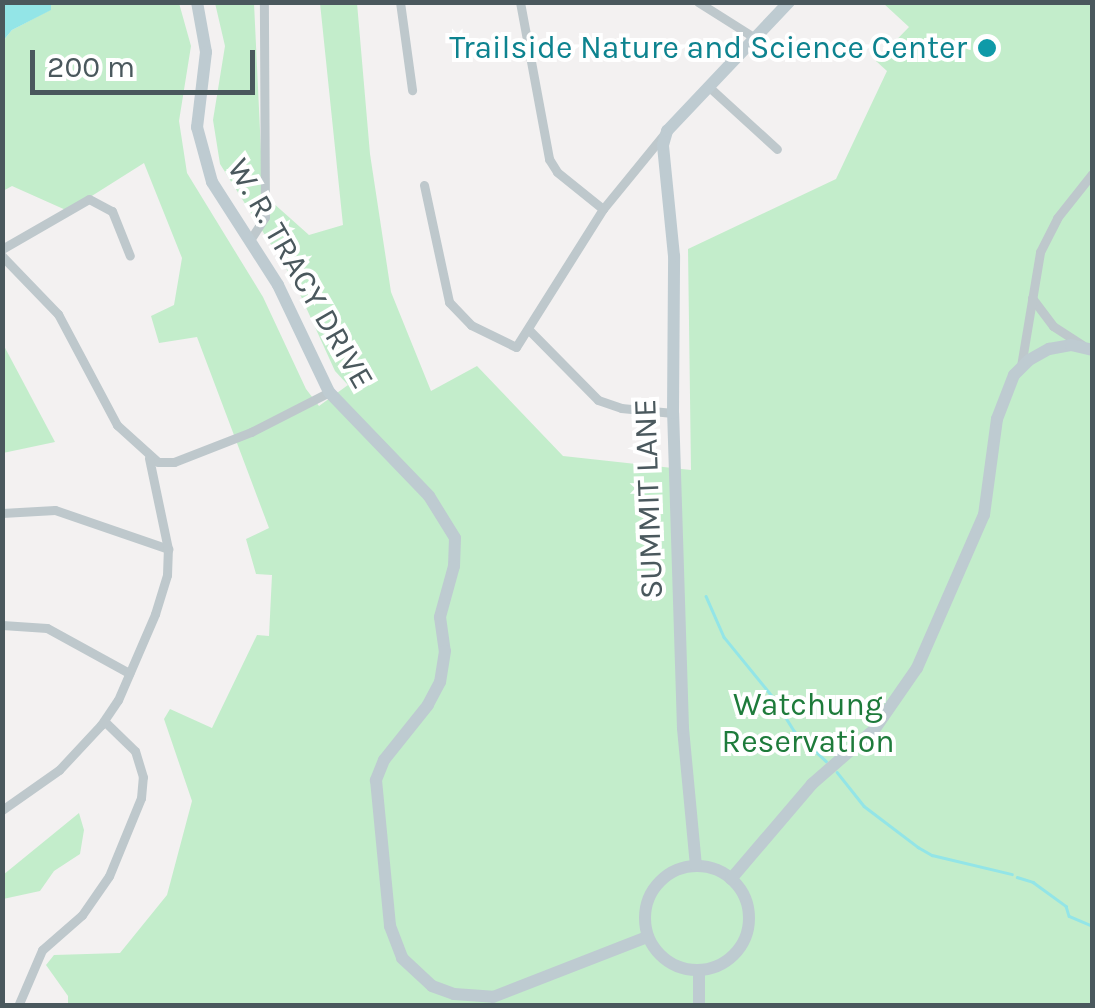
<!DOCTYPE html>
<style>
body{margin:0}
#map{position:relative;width:1095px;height:1008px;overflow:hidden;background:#f3f1f1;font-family:Karla,sans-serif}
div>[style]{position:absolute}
.green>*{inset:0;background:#c3edcb}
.water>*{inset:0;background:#93e5e7}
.stream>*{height:2.5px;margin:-1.25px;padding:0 1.25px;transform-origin:1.25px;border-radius:1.25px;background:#93e5e7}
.street>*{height:9px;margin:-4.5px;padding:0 4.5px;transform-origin:4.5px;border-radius:4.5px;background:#bec8cc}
.secondary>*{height:12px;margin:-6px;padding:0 6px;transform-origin:6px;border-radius:6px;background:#becbd1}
.secondary>.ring{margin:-6px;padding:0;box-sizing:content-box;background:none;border:12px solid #becbd1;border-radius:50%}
.dots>*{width:28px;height:28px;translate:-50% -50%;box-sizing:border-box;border:5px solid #fff;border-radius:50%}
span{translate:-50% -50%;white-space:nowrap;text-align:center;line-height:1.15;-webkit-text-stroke:8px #fff;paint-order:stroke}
.culture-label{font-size:32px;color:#0d838f}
.right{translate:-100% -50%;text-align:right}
.street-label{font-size:32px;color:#4a585d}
.park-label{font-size:32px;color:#1e7b3b}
.frame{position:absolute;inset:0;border:5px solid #4a585d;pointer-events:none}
.scale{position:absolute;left:30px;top:50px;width:225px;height:45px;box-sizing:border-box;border:5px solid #4a585d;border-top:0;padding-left:12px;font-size:30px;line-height:35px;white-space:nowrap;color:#4a585d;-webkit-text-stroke:8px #fff;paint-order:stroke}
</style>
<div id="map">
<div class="green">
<i style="clip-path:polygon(51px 3px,179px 3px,191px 46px,179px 121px,187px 173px,263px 297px,306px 389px,319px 406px,348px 385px,335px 371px,294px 281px,220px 164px,213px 120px,225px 46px,215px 3px,254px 3px,263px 194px,309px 235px,343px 225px,320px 3px,357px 3px,370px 154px,391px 292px,431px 391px,477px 366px,563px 456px,691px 470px,688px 249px,836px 179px,887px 71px,876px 61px,909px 27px,883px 3px,1092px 3px,1092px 1005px,68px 1005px,68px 996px,46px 965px,54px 955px,120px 953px,167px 895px,192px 801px,164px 719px,170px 709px,212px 728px,257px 635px,269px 636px,272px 575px,256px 574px,246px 539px,269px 528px,197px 337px,159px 343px,151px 316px,174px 305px,182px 258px,144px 163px,68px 211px,12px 186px,3px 191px,3px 41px,12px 30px,50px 10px)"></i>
<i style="clip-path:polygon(2px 344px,3px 344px,55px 442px,3px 453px)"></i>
<i style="clip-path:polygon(79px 813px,84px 830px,80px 854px,54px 871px,40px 891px,3px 899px,3px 875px)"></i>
</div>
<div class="water">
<i style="clip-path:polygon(3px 2px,51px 3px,51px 10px,12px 30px,3px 41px)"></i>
</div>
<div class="stream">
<i style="left:706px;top:596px;width:45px;rotate:66.3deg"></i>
<i style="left:724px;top:637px;width:77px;rotate:50.8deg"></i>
<i style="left:773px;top:697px;width:40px;rotate:58deg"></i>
<i style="left:794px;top:731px;width:44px;rotate:43.2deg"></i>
<i style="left:837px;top:772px;width:43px;rotate:51.5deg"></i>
<i style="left:864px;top:806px;width:68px;rotate:37.2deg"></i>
<i style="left:918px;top:847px;width:16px;rotate:30deg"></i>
<i style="left:932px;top:855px;width:82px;rotate:13.4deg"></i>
<i style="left:1017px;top:877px;width:17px;rotate:17deg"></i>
<i style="left:1033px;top:882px;width:41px;rotate:36deg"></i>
<i style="left:1066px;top:906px;width:10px;rotate:73deg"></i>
<i style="left:1069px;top:916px;width:25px;rotate:23deg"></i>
</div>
<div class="street">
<i style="left:400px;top:2px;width:89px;rotate:82.2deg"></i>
<i style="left:520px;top:2px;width:160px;rotate:79.5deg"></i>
<i style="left:549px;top:159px;width:15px;rotate:58deg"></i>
<i style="left:557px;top:172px;width:59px;rotate:38.8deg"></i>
<i style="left:698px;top:2px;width:67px;rotate:32.3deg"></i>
<i style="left:709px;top:87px;width:92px;rotate:42.4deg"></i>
<i style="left:424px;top:185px;width:120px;rotate:77.9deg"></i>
<i style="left:449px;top:302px;width:32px;rotate:46deg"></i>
<i style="left:471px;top:325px;width:50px;rotate:26.1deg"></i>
<i style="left:516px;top:347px;width:163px;rotate:-57.8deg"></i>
<i style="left:603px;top:209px;width:98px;rotate:-50.8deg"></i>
<i style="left:250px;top:240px;width:27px;rotate:-57deg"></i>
<i style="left:265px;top:217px;width:215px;rotate:-90.3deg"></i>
<i style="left:2px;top:249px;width:100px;rotate:-29.9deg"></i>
<i style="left:89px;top:199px;width:26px;rotate:28deg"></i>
<i style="left:112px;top:211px;width:48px;rotate:68.2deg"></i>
<i style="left:2px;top:256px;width:81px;rotate:46deg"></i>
<i style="left:58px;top:314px;width:126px;rotate:62deg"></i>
<i style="left:117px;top:425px;width:55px;rotate:42.1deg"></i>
<i style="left:158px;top:462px;width:16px"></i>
<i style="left:174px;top:462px;width:83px;rotate:-21.3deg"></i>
<i style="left:251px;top:432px;width:88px;rotate:-27.1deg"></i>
<i style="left:1032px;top:298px;width:35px;rotate:53deg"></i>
<i style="left:1053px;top:326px;width:35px;rotate:33deg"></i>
<i style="left:529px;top:330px;width:98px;rotate:45.4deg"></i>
<i style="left:598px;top:400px;width:24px;rotate:19deg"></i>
<i style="left:621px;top:408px;width:52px;rotate:5.5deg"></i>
<i style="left:1021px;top:366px;width:116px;rotate:-80.5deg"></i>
<i style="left:1040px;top:252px;width:38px;rotate:-63deg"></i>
<i style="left:1057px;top:218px;width:56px;rotate:-51.5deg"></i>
<i style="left:2px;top:513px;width:53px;rotate:-3.2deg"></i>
<i style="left:55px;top:510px;width:120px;rotate:19deg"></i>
<i style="left:2px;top:625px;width:45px;rotate:3.8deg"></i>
<i style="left:47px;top:628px;width:94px;rotate:28.8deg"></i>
<i style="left:2px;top:810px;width:70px;rotate:-35.1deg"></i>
<i style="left:59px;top:770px;width:62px;rotate:-47deg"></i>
<i style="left:101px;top:725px;width:30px;rotate:-56deg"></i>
<i style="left:118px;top:700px;width:94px;rotate:-66.7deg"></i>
<i style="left:155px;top:614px;width:41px;rotate:-72.9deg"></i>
<i style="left:167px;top:575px;width:26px;rotate:-88deg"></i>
<i style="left:168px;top:549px;width:93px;rotate:-101.8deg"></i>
<i style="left:18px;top:1006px;width:61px;rotate:-66.8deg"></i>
<i style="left:42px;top:950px;width:53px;rotate:-41.2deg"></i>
<i style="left:82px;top:915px;width:47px;rotate:-55.3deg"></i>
<i style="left:109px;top:876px;width:84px;rotate:-67.7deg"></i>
<i style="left:141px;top:798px;width:21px;rotate:-85deg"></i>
<i style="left:143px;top:777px;width:27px;rotate:-107deg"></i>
<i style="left:135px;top:751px;width:43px;rotate:-135.9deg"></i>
</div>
<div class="secondary">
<i style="left:197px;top:2px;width:51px;rotate:79.8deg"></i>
<i style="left:206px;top:52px;width:76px;rotate:96.8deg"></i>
<i style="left:197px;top:127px;width:57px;rotate:74.7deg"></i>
<i style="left:212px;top:182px;width:122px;rotate:57.3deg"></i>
<i style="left:278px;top:285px;width:119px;rotate:64.5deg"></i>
<i style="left:329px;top:392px;width:144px;rotate:46.1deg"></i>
<i style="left:429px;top:496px;width:49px;rotate:58.2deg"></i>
<i style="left:455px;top:538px;width:28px;rotate:92deg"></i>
<i style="left:454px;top:566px;width:53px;rotate:105.4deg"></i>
<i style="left:440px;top:617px;width:34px;rotate:82deg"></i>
<i style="left:445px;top:651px;width:31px;rotate:99deg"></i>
<i style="left:440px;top:682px;width:26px;rotate:118deg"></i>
<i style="left:428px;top:705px;width:70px;rotate:128.7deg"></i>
<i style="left:384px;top:760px;width:22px;rotate:112deg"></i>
<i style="left:376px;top:780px;width:147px;rotate:84.5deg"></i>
<i style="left:390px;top:926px;width:34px;rotate:69deg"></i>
<i style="left:402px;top:958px;width:41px;rotate:43deg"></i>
<i style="left:432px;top:986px;width:23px;rotate:20deg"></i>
<i style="left:454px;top:994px;width:39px;rotate:4deg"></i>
<i style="left:493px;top:997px;width:165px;rotate:-21.3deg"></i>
<i class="ring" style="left:645px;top:866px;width:92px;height:92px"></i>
<i style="left:696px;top:866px;width:139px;rotate:-95.4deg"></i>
<i style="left:683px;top:728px;width:315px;rotate:-91.8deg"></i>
<i style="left:673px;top:413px;width:157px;rotate:-89.6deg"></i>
<i style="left:674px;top:256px;width:112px;rotate:-95.7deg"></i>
<i style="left:663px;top:145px;width:15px;rotate:-74deg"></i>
<i style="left:667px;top:131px;width:178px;rotate:-46.6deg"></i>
<i style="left:731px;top:879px;width:125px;rotate:-49.5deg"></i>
<i style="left:812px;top:784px;width:82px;rotate:-41.1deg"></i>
<i style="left:874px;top:730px;width:75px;rotate:-55.3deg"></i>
<i style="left:917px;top:668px;width:167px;rotate:-66.4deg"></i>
<i style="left:984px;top:515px;width:97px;rotate:-82.3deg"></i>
<i style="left:997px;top:419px;width:47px;rotate:-68.9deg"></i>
<i style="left:1014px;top:375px;width:21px;rotate:-45deg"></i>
<i style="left:1029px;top:360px;width:23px;rotate:-29deg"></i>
<i style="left:1049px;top:349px;width:22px;rotate:-10deg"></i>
<i style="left:1071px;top:345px;width:22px;rotate:13deg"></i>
<i style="left:699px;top:1006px;width:35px;rotate:-90deg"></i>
</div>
<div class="dots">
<i style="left:987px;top:48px;background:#0f9aa8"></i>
</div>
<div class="culture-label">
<span class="right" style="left:967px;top:48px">Trailside Nature and Science Center</span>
</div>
<div class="street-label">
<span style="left:300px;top:274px;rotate:60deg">W. R. TRACY DRIVE</span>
<span style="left:649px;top:499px;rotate:-92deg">SUMMIT LANE</span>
</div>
<div class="park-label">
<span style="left:808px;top:724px">Watchung<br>Reservation</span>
</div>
<div class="frame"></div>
<div class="scale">200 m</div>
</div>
